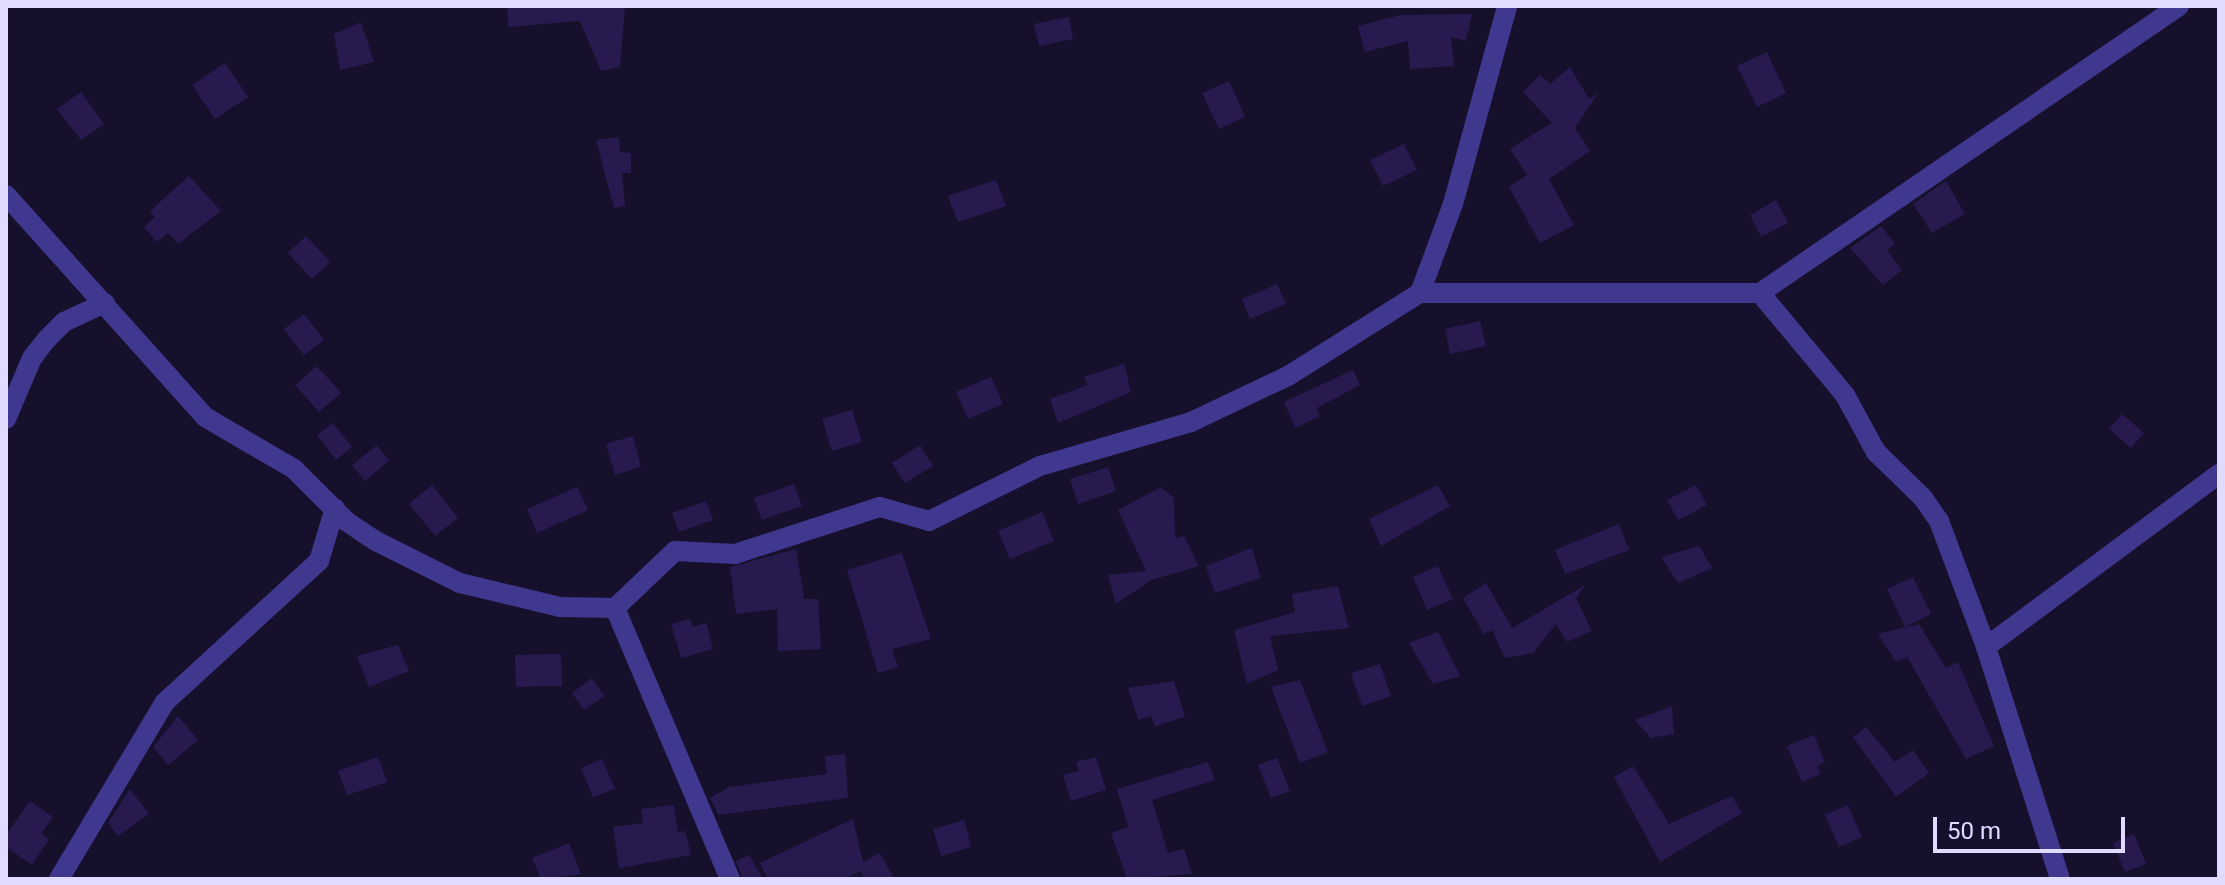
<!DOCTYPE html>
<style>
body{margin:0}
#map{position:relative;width:2225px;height:885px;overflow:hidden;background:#16102d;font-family:Roboto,sans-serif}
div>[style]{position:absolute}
.building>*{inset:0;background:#281a4f}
.minor>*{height:20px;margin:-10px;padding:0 10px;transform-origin:10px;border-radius:10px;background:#40388f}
span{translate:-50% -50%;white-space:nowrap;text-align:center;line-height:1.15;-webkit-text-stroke:6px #16102d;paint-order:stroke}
.frame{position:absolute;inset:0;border:8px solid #e1dbff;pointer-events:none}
.scale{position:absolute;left:1933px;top:817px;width:192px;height:36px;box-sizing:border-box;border:4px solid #e1dbff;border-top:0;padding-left:10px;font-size:24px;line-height:28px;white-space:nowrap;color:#e1dbff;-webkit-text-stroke:6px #16102d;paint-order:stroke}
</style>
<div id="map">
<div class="building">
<i style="clip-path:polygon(507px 6px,625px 6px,620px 67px,601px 71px,580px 21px,508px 27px)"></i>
<i style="clip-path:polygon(1472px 14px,1466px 41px,1451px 37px,1454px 66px,1410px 69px,1408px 41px,1365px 52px,1358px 26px,1401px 15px)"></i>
<i style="clip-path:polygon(1069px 17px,1073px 39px,1039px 46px,1034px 24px)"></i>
<i style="clip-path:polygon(361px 22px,374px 62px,340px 70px,334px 34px)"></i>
<i style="clip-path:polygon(1767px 52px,1786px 93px,1757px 107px,1737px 66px)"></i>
<i style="clip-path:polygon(225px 63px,248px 97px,215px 119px,192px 85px)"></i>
<i style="clip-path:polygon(1570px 67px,1589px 99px,1598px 93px,1575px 128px,1590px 151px,1549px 179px,1574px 225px,1540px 243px,1509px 187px,1527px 175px,1510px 149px,1552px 123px,1523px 92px,1540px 75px,1550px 84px)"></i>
<i style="clip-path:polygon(1229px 81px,1245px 117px,1219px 129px,1202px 93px)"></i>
<i style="clip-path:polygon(81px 92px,104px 124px,81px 140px,57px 109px)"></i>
<i style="clip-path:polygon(619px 137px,620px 152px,631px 153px,631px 173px,622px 173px,625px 206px,614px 208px,596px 140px)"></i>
<i style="clip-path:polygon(1404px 144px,1417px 170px,1383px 186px,1370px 160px)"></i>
<i style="clip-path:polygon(189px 176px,221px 211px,178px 244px,168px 233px,157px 242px,144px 227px,155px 217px,150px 211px)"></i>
<i style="clip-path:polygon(996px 180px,1006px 206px,958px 222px,948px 196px)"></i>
<i style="clip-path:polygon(1946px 181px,1965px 214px,1932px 233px,1913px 204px)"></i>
<i style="clip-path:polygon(1776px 200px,1788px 223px,1761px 237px,1750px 215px)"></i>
<i style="clip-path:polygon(1881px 226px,1895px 244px,1887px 250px,1902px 270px,1883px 285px,1850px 248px)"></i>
<i style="clip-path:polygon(306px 236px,330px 262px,312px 279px,288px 253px)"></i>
<i style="clip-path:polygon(1277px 284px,1286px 304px,1250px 319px,1242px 299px)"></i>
<i style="clip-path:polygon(304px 314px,324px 340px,304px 355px,284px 329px)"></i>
<i style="clip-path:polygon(1480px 321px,1486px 346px,1450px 354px,1445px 329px)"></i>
<i style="clip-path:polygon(1124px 364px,1131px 392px,1058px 423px,1050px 399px,1088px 385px,1084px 377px)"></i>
<i style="clip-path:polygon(317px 366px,341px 393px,319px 412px,295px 385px)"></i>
<i style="clip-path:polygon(1353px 370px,1360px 385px,1317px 408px,1320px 416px,1295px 428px,1284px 402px)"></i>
<i style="clip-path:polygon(991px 377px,1003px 404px,968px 419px,956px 392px)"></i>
<i style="clip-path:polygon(852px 410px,862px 442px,832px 451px,822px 419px)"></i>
<i style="clip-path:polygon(2122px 414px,2144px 433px,2131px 448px,2109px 429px)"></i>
<i style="clip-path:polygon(333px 423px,352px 447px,336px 460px,317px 435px)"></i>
<i style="clip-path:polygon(633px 436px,641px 467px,615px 475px,606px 444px)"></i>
<i style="clip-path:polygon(377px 445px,389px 461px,365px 481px,352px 465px)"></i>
<i style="clip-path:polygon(920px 445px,933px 466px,905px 483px,892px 463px)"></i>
<i style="clip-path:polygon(1108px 467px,1116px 491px,1078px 504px,1070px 479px)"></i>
<i style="clip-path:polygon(794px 484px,802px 506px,762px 520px,754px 498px)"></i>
<i style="clip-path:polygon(432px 485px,458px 518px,435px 536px,409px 504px)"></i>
<i style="clip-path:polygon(1438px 485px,1450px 506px,1381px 546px,1369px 519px)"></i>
<i style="clip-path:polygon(1696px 485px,1707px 505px,1678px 520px,1667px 500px)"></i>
<i style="clip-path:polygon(577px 487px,588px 510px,537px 533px,527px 509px)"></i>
<i style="clip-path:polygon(1161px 487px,1174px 498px,1175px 538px,1184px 536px,1199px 566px,1151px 580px,1116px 604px,1108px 575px,1146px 571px,1118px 510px)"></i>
<i style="clip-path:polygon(706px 501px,713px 520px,679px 532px,672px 513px)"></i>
<i style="clip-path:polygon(1042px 512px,1054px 541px,1010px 559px,998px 531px)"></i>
<i style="clip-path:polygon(1619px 524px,1629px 550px,1565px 574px,1555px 550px)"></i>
<i style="clip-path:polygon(1699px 546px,1712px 568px,1678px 583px,1661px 557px)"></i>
<i style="clip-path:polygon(1252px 548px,1261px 578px,1215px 593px,1206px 566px)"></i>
<i style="clip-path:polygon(796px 549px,804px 599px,818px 599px,821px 649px,778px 651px,777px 609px,736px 614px,730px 567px)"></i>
<i style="clip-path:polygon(902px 553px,931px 639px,892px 649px,898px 667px,878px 673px,847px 570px)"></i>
<i style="clip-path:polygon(1438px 566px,1453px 599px,1427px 610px,1413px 577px)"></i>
<i style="clip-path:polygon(1913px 577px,1931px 614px,1905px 627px,1887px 589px)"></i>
<i style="clip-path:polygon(1486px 583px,1512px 628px,1585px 585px,1576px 598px,1592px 631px,1567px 642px,1556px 624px,1533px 653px,1505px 658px,1492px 630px,1484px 634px,1463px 598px)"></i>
<i style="clip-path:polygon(1338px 586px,1349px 628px,1270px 636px,1278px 670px,1247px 684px,1234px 630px,1295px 612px,1292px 594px)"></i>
<i style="clip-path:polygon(690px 619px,692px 627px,706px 623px,713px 649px,681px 658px,671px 624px)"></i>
<i style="clip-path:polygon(1919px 624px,1946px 668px,1958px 662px,1994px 746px,1966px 759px,1907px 657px,1896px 662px,1878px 634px)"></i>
<i style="clip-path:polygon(1438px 632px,1460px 676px,1433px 684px,1409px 643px)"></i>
<i style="clip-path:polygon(398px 645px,409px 671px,369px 687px,357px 656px)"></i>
<i style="clip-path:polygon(561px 654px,562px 686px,516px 687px,515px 655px)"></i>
<i style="clip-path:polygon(1380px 664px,1391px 696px,1362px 706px,1351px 673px)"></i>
<i style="clip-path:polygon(592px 678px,604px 696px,584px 710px,572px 693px)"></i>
<i style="clip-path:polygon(1300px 680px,1328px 752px,1300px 763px,1271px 687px)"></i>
<i style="clip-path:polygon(1174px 681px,1185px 717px,1155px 726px,1151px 716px,1138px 720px,1128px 688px)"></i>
<i style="clip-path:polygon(1672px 706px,1674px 734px,1651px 738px,1635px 720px)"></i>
<i style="clip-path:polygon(178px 716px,198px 740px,168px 765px,153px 747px)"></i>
<i style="clip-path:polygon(1866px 727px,1895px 762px,1913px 750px,1929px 773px,1896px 797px,1853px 737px)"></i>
<i style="clip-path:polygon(1814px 735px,1825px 762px,1817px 766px,1821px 774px,1802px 782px,1787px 746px)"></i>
<i style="clip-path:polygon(845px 754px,848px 798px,719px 815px,710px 798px,729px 787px,827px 774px,825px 756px)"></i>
<i style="clip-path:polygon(378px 757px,387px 782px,347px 795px,338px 771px)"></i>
<i style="clip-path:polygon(1096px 757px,1106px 790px,1071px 801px,1063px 775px,1079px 771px,1076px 762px)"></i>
<i style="clip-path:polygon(1277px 758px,1290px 791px,1271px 798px,1258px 765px)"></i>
<i style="clip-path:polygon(602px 759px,615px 789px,593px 797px,581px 768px)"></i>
<i style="clip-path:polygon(1208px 762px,1215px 780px,1152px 800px,1168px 853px,1184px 849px,1192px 874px,1127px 879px,1111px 833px,1128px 827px,1117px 789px)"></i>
<i style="clip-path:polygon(1633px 766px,1669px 824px,1732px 796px,1742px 813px,1660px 862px,1614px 777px)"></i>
<i style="clip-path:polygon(130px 789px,149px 814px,118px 836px,108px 823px)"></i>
<i style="clip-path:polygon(30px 801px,53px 817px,41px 834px,49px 839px,32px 865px,6px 847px,6px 835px)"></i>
<i style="clip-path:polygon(674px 805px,678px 833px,685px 831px,691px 855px,619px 868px,613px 827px,643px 823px,641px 809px)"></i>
<i style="clip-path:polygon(1848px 805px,1862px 837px,1839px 847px,1825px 815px)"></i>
<i style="clip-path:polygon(853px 819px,863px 862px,880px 853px,894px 879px,865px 879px,860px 871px,844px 879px,768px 879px,760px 863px)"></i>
<i style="clip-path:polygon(964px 820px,971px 847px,941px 856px,933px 829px)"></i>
<i style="clip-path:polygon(2134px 834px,2146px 864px,2125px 872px,2113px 843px)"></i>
<i style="clip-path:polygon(569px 843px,581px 874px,541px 879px,532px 858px)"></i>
<i style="clip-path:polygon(749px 855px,763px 879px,743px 879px,736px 861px)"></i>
</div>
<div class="minor">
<i style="left:6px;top:195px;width:298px;rotate:48.1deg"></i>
<i style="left:205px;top:417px;width:103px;rotate:30.3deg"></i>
<i style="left:294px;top:469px;width:74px;rotate:45deg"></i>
<i style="left:346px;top:521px;width:36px;rotate:34deg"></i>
<i style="left:376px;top:541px;width:94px;rotate:26.6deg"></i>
<i style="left:460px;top:583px;width:103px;rotate:13.5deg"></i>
<i style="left:560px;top:607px;width:55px;rotate:1deg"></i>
<i style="left:615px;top:608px;width:83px;rotate:-43.5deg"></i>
<i style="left:675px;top:551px;width:60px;rotate:2.9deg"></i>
<i style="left:735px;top:554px;width:152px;rotate:-18deg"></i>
<i style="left:880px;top:507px;width:51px;rotate:15.9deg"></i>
<i style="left:929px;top:521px;width:124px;rotate:-26.4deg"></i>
<i style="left:1040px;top:466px;width:157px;rotate:-16.2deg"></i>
<i style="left:1191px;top:422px;width:107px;rotate:-25.4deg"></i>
<i style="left:1288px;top:376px;width:156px;rotate:-32.2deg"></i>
<i style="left:1420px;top:293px;width:340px"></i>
<i style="left:1760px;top:293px;width:133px;rotate:50.2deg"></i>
<i style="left:1845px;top:395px;width:65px;rotate:61.5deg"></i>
<i style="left:1876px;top:452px;width:66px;rotate:44.4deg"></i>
<i style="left:1923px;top:498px;width:28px;rotate:55deg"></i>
<i style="left:1939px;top:521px;width:134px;rotate:69.5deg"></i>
<i style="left:1986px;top:647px;width:290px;rotate:-36.6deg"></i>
<i style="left:1420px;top:293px;width:95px;rotate:-69.7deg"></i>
<i style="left:1453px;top:204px;width:205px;rotate:-74.7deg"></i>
<i style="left:1760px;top:293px;width:508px;rotate:-34.41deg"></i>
<i style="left:6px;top:419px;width:66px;rotate:-66.9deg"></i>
<i style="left:32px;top:358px;width:24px;rotate:-52deg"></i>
<i style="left:47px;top:339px;width:24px;rotate:-45deg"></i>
<i style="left:64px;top:322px;width:45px;rotate:-24.9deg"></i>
<i style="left:615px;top:608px;width:294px;rotate:67deg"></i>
<i style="left:1986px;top:647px;width:244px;rotate:72.3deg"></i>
<i style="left:59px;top:879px;width:206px;rotate:-59.1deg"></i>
<i style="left:165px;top:702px;width:209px;rotate:-42.5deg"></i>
<i style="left:319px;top:561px;width:55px;rotate:-73.2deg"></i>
</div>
<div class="frame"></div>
<div class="scale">50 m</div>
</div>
